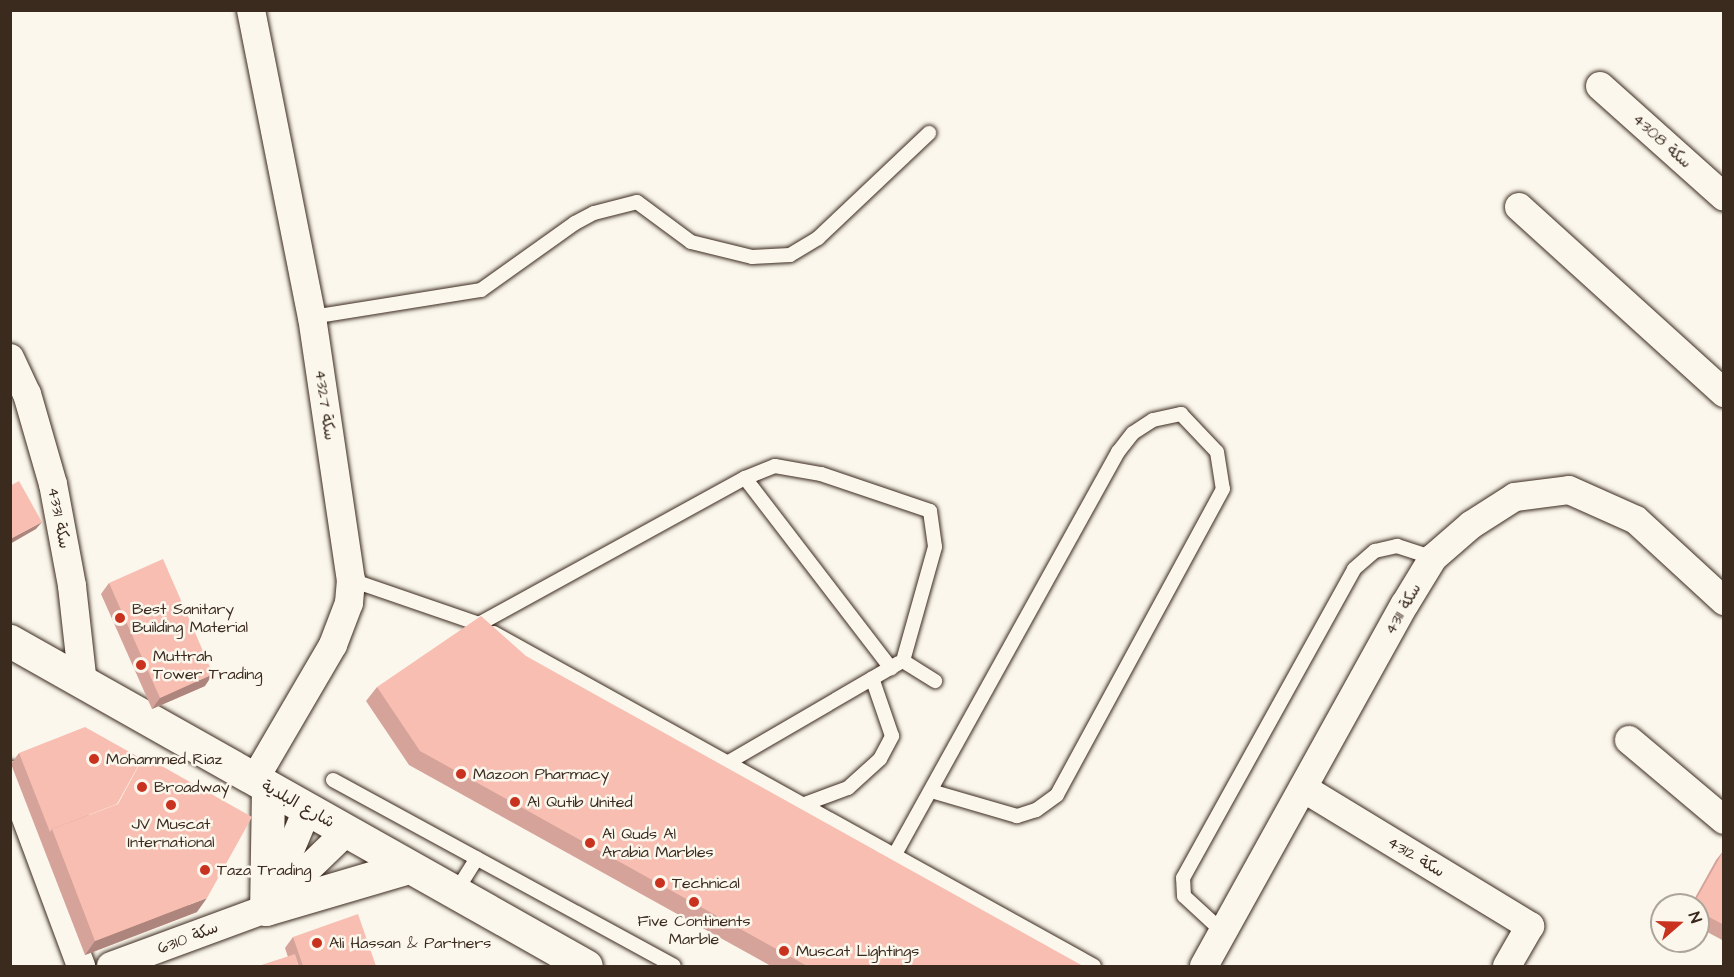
<!DOCTYPE html>
<meta charset="utf-8">
<style>
body{margin:0}
#map{position:relative;width:1734px;height:977px;overflow:hidden;background:#fbf7ec;font-family:"Architects Daughter","Playpen Sans Arabic",sans-serif}
div>[style]{position:absolute}
.roads{filter:drop-shadow(0 0 2px #3b2a1e) drop-shadow(0 0 2px #3b2a1e)}
.service>*{height:14px;margin:-7px;padding:0 7px;transform-origin:7px;border-radius:7px;background:#fbf7ec}
.minor>*{height:28px;margin:-14px;padding:0 14px;transform-origin:14px;border-radius:14px;background:#fbf7ec}
.tertiary>*{height:33px;margin:-16.5px;padding:0 16.5px;transform-origin:16.5px;border-radius:16.5px;background:#fbf7ec}
.wall>*{inset:0;background:#d5a399}
.shaded-wall>*{inset:0;background:#ae857d}
.building>*{inset:0;background:#f8beb2}
.dots>*{width:16px;height:16px;translate:-50% -50%;box-sizing:border-box;border:3px solid #fbf7ec;border-radius:50%}
span{translate:-50% -50%;white-space:nowrap;text-align:center;line-height:1.15;-webkit-text-stroke:5px #fbf7ec;paint-order:stroke}
.street-label{font-size:16px;color:#3b2a1e}
.poi-label{font-size:16px;color:#3b2a1e}
.left{translate:0 -50%;text-align:left}
.frame{position:absolute;inset:0;border:12px solid #3b2a1e;pointer-events:none}
.north{position:absolute;left:1650px;top:893px;width:60px;height:60px;box-sizing:border-box;background:#fbf7ec;border:2px solid #aea59a;border-radius:50%;rotate:70deg;font-size:16px;font-weight:700;line-height:24px;text-align:center;color:#3b2a1e}
.north::after{content:'';display:block;margin:auto;width:21px;height:27px;background:#c8321e;clip-path:polygon(50% 0,100% 100%,50% 72%,0 100%)}
</style>
<div id="map">
<div class="roads">
<div class="service">
<i style="left:312px;top:317px;width:171px;rotate:-9.1deg"></i>
<i style="left:481px;top:290px;width:115px;rotate:-35.5deg"></i>
<i style="left:575px;top:223px;width:21px;rotate:-28deg"></i>
<i style="left:594px;top:213px;width:44px;rotate:-14.3deg"></i>
<i style="left:637px;top:202px;width:67px;rotate:36.5deg"></i>
<i style="left:691px;top:242px;width:63px;rotate:13.8deg"></i>
<i style="left:752px;top:257px;width:38px;rotate:-3deg"></i>
<i style="left:790px;top:255px;width:33px;rotate:-31deg"></i>
<i style="left:818px;top:238px;width:153px;rotate:-43.4deg"></i>
<i style="left:745px;top:478px;width:240px;rotate:52.5deg"></i>
<i style="left:351px;top:580px;width:135px;rotate:19deg"></i>
<i style="left:479px;top:624px;width:303px;rotate:-28.8deg"></i>
<i style="left:745px;top:478px;width:32px;rotate:-22deg"></i>
<i style="left:775px;top:466px;width:47px;rotate:9.9deg"></i>
<i style="left:821px;top:474px;width:115px;rotate:18.7deg"></i>
<i style="left:930px;top:511px;width:36px;rotate:82deg"></i>
<i style="left:935px;top:547px;width:118px;rotate:105.7deg"></i>
<i style="left:903px;top:661px;width:38px;rotate:32deg"></i>
<i style="left:494px;top:633px;width:686px;rotate:29.03deg"></i>
<i style="left:727px;top:763px;width:199px;rotate:-30.2deg"></i>
<i style="left:333px;top:780px;width:388px;rotate:28.6deg"></i>
<i style="left:802px;top:805px;width:49px;rotate:-20.3deg"></i>
<i style="left:848px;top:788px;width:43px;rotate:-42.2deg"></i>
<i style="left:880px;top:759px;width:26px;rotate:-62deg"></i>
<i style="left:892px;top:736px;width:61px;rotate:-109deg"></i>
<i style="left:894px;top:856px;width:462px;rotate:-61deg"></i>
<i style="left:1118px;top:452px;width:24px;rotate:-52deg"></i>
<i style="left:1133px;top:433px;width:24px;rotate:-33deg"></i>
<i style="left:1153px;top:420px;width:29px;rotate:-12deg"></i>
<i style="left:1181px;top:414px;width:52px;rotate:46.5deg"></i>
<i style="left:1217px;top:452px;width:37px;rotate:81deg"></i>
<i style="left:1223px;top:489px;width:348px;rotate:118.5deg"></i>
<i style="left:1057px;top:795px;width:26px;rotate:144deg"></i>
<i style="left:1036px;top:810px;width:20px;rotate:162deg"></i>
<i style="left:1017px;top:816px;width:90px;rotate:-163.8deg"></i>
<i style="left:455px;top:893px;width:41px;rotate:-57.8deg"></i>
<i style="left:1223px;top:932px;width:53px;rotate:-137.3deg"></i>
<i style="left:1184px;top:896px;width:18px;rotate:-93deg"></i>
<i style="left:1183px;top:878px;width:353px;rotate:-61deg"></i>
<i style="left:1354px;top:569px;width:28px;rotate:-41deg"></i>
<i style="left:1375px;top:551px;width:23px;rotate:-13deg"></i>
<i style="left:1397px;top:546px;width:38px;rotate:18deg"></i>
</div>
<div class="minor">
<i style="left:251px;top:10px;width:313px;rotate:78.8deg"></i>
<i style="left:312px;top:317px;width:266px;rotate:81.6deg"></i>
<i style="left:351px;top:580px;width:23px;rotate:95deg"></i>
<i style="left:349px;top:603px;width:45px;rotate:110.9deg"></i>
<i style="left:333px;top:645px;width:156px;rotate:120.3deg"></i>
<i style="left:1600px;top:86px;width:166px;rotate:41.8deg"></i>
<i style="left:1519px;top:207px;width:277px;rotate:42.2deg"></i>
<i style="left:10px;top:358px;width:40px;rotate:65deg"></i>
<i style="left:27px;top:394px;width:94px;rotate:73.9deg"></i>
<i style="left:53px;top:484px;width:104px;rotate:79.4deg"></i>
<i style="left:72px;top:586px;width:99px;rotate:83.6deg"></i>
<i style="left:1629px;top:740px;width:124px;rotate:40.1deg"></i>
<i style="left:10px;top:775px;width:204px;rotate:69.6deg"></i>
<i style="left:1303px;top:788px;width:266px;rotate:31.3deg"></i>
<i style="left:1530px;top:926px;width:46px;rotate:119.9deg"></i>
<i style="left:270px;top:898px;width:95px;rotate:-67.2deg"></i>
<i style="left:111px;top:966px;width:165px;rotate:-20.2deg"></i>
<i style="left:266px;top:909px;width:111px;rotate:-43.9deg"></i>
<i style="left:1204px;top:966px;width:414px;rotate:-61deg"></i>
<i style="left:1405px;top:604px;width:54px;rotate:-58.7deg"></i>
<i style="left:1433px;top:558px;width:50px;rotate:-41deg"></i>
<i style="left:1471px;top:525px;width:52px;rotate:-32.5deg"></i>
<i style="left:1515px;top:497px;width:54px;rotate:-7.4deg"></i>
<i style="left:1569px;top:490px;width:73px;rotate:24.1deg"></i>
<i style="left:1636px;top:520px;width:120px;rotate:42.6deg"></i>
</div>
<div class="tertiary">
<i style="left:10px;top:641px;width:661px;rotate:29.43deg"></i>
<i style="left:268px;top:788px;width:121px;rotate:90.9deg"></i>
<i style="left:266px;top:909px;width:149px;rotate:-16.4deg"></i>
</div>
</div>
<div class="wall">
<i style="clip-path:polygon(109px 583px,205px 686px,152px 709px,101px 594px)"></i>
<i style="clip-path:polygon(377px 687px,1083px 966px,771px 966px,409px 765px,366px 701px)"></i>
<i style="clip-path:polygon(19px 753px,197px 912px,85px 955px,11px 764px)"></i>
<i style="clip-path:polygon(1724px 850px,1724px 941px,1698px 927px,1698px 905px,1691px 905px,1716px 860px)"></i>
<i style="clip-path:polygon(293px 937px,376px 966px,259px 966px,288px 957px,285px 948px)"></i>
</div>
<div class="shaded-wall">
<i style="clip-path:polygon(42px 522px,36px 529px,10px 544px,10px 539px)"></i>
<i style="clip-path:polygon(213px 674px,205px 686px,152px 709px,160px 698px)"></i>
<i style="clip-path:polygon(207px 898px,197px 912px,85px 955px,95px 941px)"></i>
</div>
<div class="building">
<i style="clip-path:polygon(19px 481px,42px 522px,10px 539px,10px 486px)"></i>
<i style="clip-path:polygon(163px 559px,213px 674px,160px 698px,109px 583px)"></i>
<i style="clip-path:polygon(481px 616px,526px 656px,1083px 966px,807px 966px,420px 751px,377px 687px)"></i>
<i style="clip-path:polygon(85px 727px,142px 759px,117px 804px,52px 829px,50px 832px,19px 753px)"></i>
<i style="clip-path:polygon(144px 756px,252px 817px,207px 898px,95px 941px,52px 829px,118px 804px)"></i>
<i style="clip-path:polygon(1724px 850px,1724px 925px,1698px 911px,1698px 905px,1693px 905px)"></i>
<i style="clip-path:polygon(358px 914px,376px 966px,303px 966px,293px 937px)"></i>
<i style="clip-path:polygon(295px 954px,299px 966px,259px 966px)"></i>
</div>
<div class="dots">
<i style="left:120px;top:618px;background:#c8321e"></i>
<i style="left:141px;top:665px;background:#c8321e"></i>
<i style="left:94px;top:759px;background:#c8321e"></i>
<i style="left:461px;top:774px;background:#c8321e"></i>
<i style="left:142px;top:787px;background:#c8321e"></i>
<i style="left:515px;top:802px;background:#c8321e"></i>
<i style="left:171px;top:805px;background:#c8321e"></i>
<i style="left:590px;top:843px;background:#c8321e"></i>
<i style="left:205px;top:870px;background:#c8321e"></i>
<i style="left:660px;top:883px;background:#c8321e"></i>
<i style="left:694px;top:902px;background:#c8321e"></i>
<i style="left:317px;top:943px;background:#c8321e"></i>
<i style="left:784px;top:951px;background:#c8321e"></i>
</div>
<div class="street-label">
<span style="left:1662px;top:141px;rotate:42deg">سكة 4308</span>
<span style="left:325px;top:405px;rotate:82deg">سكة 4327</span>
<span style="left:59px;top:518px;rotate:79deg">سكة 4331</span>
<span style="left:1403px;top:609px;rotate:-60deg">سكة 4311</span>
<span style="left:298px;top:804px;rotate:29deg">شارع البلدية</span>
<span style="left:1416px;top:857px;rotate:31deg">سكة 4312</span>
<span style="left:188px;top:938px;rotate:-21deg">سكة 6310</span>
</div>
<div class="poi-label">
<span class="left" style="left:132px;top:618px">Best Sanitary<br>Building Material</span>
<span class="left" style="left:153px;top:665px">Muttrah<br>Tower Trading</span>
<span class="left" style="left:106px;top:759px">Mohammed Riaz</span>
<span class="left" style="left:473px;top:774px">Mazoon Pharmacy</span>
<span class="left" style="left:154px;top:787px">Broadway</span>
<span class="left" style="left:527px;top:802px">Al Qutib United</span>
<span style="left:171px;top:833px">JV Muscat<br>International</span>
<span class="left" style="left:602px;top:843px">Al Quds Al<br>Arabia Marbles</span>
<span class="left" style="left:217px;top:870px">Taza Trading</span>
<span class="left" style="left:672px;top:883px">Technical</span>
<span style="left:694px;top:930px">Five Continents<br>Marble</span>
<span class="left" style="left:329px;top:943px">Ali Hassan &amp; Partners</span>
<span class="left" style="left:796px;top:951px">Muscat Lightings</span>
</div>
<div class="frame"></div>
<div class="north">N</div>
</div>
